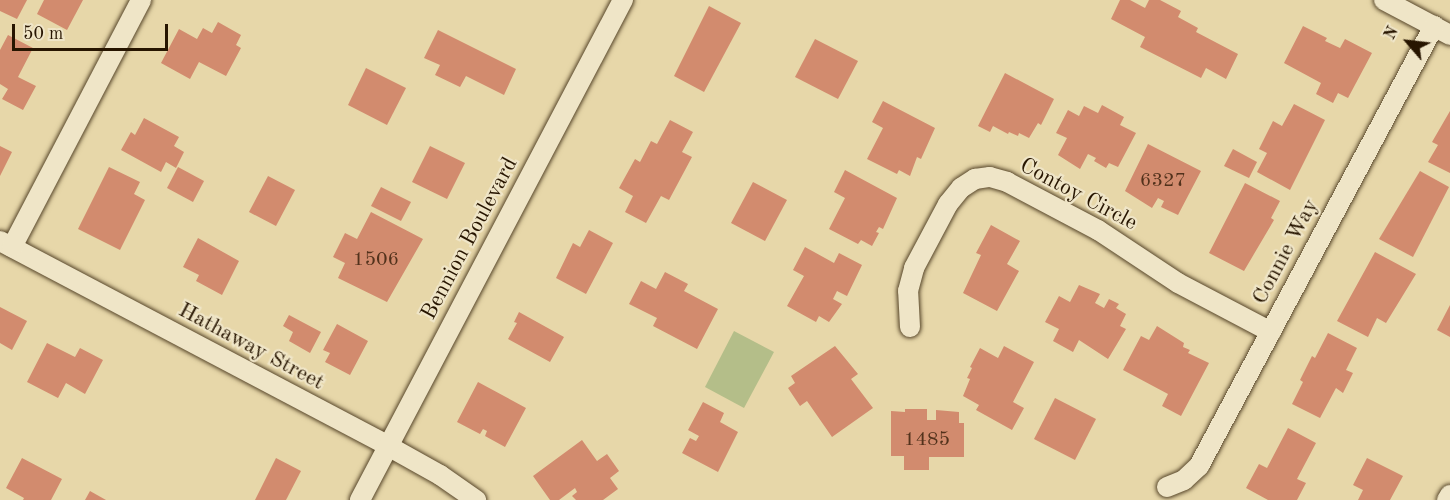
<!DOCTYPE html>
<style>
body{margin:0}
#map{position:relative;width:1450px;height:500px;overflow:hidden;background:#e7d7a9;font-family:"Old Standard TT",serif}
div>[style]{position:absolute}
.green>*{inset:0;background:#b4be89}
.building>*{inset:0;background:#d28b6e}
.roads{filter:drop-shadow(0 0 2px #57462a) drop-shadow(0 0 2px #57462a)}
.minor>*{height:20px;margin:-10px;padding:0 10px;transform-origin:10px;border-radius:10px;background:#efe5c7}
span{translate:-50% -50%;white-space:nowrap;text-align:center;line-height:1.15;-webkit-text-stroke:4.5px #efe5c7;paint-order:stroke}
.number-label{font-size:20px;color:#52321c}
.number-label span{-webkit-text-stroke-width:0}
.street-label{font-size:22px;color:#271500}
.north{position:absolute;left:1378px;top:12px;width:60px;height:60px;-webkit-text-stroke:4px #efe5c7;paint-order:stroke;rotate:298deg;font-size:16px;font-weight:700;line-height:24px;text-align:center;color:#271500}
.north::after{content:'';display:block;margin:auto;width:21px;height:27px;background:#271500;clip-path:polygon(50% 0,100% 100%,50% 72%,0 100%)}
.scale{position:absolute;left:12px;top:24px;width:156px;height:27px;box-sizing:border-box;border:3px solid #271500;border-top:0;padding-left:8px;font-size:18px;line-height:21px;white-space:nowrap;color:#271500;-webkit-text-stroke:4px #efe5c7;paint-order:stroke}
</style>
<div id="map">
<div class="green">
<i style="clip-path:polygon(734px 331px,774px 352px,744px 408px,705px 387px)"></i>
</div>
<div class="building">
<i style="clip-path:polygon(0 0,27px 0,17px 19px,0 11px)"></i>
<i style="clip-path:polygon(44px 0,83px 0,67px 30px,37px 14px)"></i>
<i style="clip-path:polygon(1120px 0,1130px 0,1145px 8px,1149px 0,1160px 0,1181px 11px,1178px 17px,1198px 28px,1196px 32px,1238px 54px,1226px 79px,1206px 68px,1201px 78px,1140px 47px,1145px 37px,1111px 19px)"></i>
<i style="clip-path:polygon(709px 6px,741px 23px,704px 92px,674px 76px)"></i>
<i style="clip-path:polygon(218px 22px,241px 35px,236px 45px,241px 48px,226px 76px,199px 62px,190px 79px,161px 63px,179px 29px,197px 39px,203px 28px,212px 33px)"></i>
<i style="clip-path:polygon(1303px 26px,1327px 38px,1325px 41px,1340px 48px,1345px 39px,1372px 53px,1348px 98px,1338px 93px,1333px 103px,1316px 94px,1321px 83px,1284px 63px)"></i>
<i style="clip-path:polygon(438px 30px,516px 69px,504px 95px,466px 76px,460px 87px,435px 75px,440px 65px,424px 58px)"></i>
<i style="clip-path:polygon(8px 35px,33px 48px,18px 77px,36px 86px,23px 110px,2px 99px,8px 89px,0 84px,0 50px)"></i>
<i style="clip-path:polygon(815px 39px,858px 61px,838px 99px,795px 77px)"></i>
<i style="clip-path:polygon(366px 68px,406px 88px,387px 125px,348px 105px)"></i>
<i style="clip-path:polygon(1005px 73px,1054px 99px,1041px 125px,1038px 123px,1029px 138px,1019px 133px,1018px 136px,1009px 132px,1008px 134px,993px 126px,990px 132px,978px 126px)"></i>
<i style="clip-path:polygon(883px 101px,935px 128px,921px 159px,917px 157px,910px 176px,899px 170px,897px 174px,867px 159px,883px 128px,872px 122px)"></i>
<i style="clip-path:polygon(1294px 104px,1325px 120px,1290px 190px,1257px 172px,1267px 153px,1259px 149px,1273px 121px,1282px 126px)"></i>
<i style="clip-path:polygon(1102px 105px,1124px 117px,1120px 125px,1136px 133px,1118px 167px,1109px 163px,1106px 168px,1094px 161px,1096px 158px,1088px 154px,1080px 169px,1058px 155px,1067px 138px,1056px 133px,1068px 110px,1079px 116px,1084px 106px,1098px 113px)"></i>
<i style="clip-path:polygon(1450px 111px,1450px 173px,1428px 162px,1438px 145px,1432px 142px)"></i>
<i style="clip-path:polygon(144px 118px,179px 137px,174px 146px,184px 152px,176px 168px,166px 162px,161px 172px,121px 150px,131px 132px,135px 135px)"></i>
<i style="clip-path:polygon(670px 120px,693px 132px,682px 152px,692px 157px,669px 200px,661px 196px,646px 223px,625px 212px,633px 196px,619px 188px,635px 159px,640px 162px,651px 141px,657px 144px)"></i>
<i style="clip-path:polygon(1148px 144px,1201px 171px,1178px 215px,1161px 207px,1164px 201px,1158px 198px,1152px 208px,1125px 191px)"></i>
<i style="clip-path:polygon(0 146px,12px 152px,0 176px)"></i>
<i style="clip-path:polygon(430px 146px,465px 163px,447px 199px,412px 182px)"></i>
<i style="clip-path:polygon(1233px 149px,1257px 162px,1249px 178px,1224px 166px)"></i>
<i style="clip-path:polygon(109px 167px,140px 182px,134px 194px,145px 200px,120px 250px,78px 229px)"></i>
<i style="clip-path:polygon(178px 167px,204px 181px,193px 202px,167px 188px)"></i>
<i style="clip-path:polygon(845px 170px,897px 198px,883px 229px,879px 227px,876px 232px,879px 233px,872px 246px,861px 240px,858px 244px,829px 229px,845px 198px,834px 192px)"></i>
<i style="clip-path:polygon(1420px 171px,1449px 187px,1413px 257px,1379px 239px)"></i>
<i style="clip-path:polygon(268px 176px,295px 190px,276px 226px,249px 212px)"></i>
<i style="clip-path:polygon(753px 182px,787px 200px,765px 241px,731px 223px)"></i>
<i style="clip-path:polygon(1245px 183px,1280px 201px,1271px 218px,1274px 220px,1244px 271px,1209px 253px)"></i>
<i style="clip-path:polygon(381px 187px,411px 202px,401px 221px,371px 206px)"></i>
<i style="clip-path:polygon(371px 212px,423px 239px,387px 302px,338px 278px,345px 263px,333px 257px,345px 233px,357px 239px)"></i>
<i style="clip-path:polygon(991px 225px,1020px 241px,1007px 264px,1019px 271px,997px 311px,963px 293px,981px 255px,976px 253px)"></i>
<i style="clip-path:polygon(589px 230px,613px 243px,586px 294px,556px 278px,573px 243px,580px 247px)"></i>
<i style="clip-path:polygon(198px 238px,239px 261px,222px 295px,196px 281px,199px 275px,183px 267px)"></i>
<i style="clip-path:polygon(805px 247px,834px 263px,839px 253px,862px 265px,847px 296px,837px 291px,833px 299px,842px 304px,829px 322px,819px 316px,816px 322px,787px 306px,804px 276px,793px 270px)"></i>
<i style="clip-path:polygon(1375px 252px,1416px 274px,1386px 323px,1377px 318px,1368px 337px,1337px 321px)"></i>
<i style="clip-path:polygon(665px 272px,688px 284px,684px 291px,718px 309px,697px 349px,653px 326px,657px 318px,629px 304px,641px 281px,656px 289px)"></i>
<i style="clip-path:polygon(1079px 285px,1100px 294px,1095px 303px,1104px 308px,1109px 299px,1119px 304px,1116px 308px,1126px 314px,1120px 326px,1126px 329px,1108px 359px,1079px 340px,1073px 352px,1053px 341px,1059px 329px,1045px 322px,1059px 296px,1070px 302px)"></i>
<i style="clip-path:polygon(1450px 305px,1450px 337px,1437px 330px)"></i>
<i style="clip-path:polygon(0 307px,27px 321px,12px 350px,0 343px)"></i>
<i style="clip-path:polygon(519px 312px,564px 337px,550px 362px,508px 339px,517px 323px,514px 322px)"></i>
<i style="clip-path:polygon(289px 315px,321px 332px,310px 353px,289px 341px,293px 332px,283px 326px)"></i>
<i style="clip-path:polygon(337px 324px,368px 341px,350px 375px,325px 362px,330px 353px,323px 350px)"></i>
<i style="clip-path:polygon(1157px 326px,1184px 343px,1183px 347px,1190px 350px,1188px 353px,1209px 363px,1181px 416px,1162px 406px,1168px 394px,1123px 370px,1141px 336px,1149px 340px)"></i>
<i style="clip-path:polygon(1328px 333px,1357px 348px,1346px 370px,1353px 373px,1343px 393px,1336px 388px,1320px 418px,1292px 404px,1303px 382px,1300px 380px,1312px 356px,1315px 358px)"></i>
<i style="clip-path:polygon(47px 343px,75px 357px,80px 348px,103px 360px,85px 394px,66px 383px,58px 398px,27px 382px)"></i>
<i style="clip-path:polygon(835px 346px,858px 374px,851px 379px,873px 408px,832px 437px,807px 401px,800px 406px,788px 388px,795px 383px,791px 376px)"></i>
<i style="clip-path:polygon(1004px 346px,1034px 362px,1013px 402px,1024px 408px,1012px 430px,976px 410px,979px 405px,963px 396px,970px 379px,967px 378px,972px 368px,970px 367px,980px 348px,998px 358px)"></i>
<i style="clip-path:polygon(478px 382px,526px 408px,505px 447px,485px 436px,487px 431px,483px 429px,480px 434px,457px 422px)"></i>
<i style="clip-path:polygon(1055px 398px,1096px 419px,1075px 460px,1034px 439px)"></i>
<i style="clip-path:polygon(703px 402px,724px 413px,720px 422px,738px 432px,718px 472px,682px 453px,690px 438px,696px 441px,699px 436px,688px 430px)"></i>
<i style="clip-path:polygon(905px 409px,927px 409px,927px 420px,936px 420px,936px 410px,959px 412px,959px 423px,964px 423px,964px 457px,929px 457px,929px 470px,904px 470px,904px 456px,891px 456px,891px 411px,905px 412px)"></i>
<i style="clip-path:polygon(1288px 428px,1316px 443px,1297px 479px,1306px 483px,1297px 500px,1268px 500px,1246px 488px,1259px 464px,1267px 468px)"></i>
<i style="clip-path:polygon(582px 440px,597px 461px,607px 454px,619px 471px,610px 478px,618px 489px,603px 500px,576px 500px,572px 496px,577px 492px,575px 488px,559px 500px,550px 500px,533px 476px)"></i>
<i style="clip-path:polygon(22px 458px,62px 479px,51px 500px,23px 500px,24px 498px,6px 488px)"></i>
<i style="clip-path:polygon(276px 458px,301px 471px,286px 500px,255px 500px)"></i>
<i style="clip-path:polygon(1367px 458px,1403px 476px,1390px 500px,1358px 500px,1363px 490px,1353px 485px)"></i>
<i style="clip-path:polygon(90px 491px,106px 500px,85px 500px)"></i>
</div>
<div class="roads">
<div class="minor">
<i style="left:1384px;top:0;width:75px;rotate:27.9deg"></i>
<i style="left:0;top:241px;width:439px;rotate:27.8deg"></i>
<i style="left:388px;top:446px;width:60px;rotate:29.1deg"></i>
<i style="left:440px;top:475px;width:44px;rotate:34.8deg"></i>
<i style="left:12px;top:247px;width:279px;rotate:-62.4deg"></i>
<i style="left:910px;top:327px;width:36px;rotate:-93deg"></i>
<i style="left:908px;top:291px;width:24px;rotate:-75deg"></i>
<i style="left:914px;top:268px;width:72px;rotate:-62deg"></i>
<i style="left:948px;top:204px;width:21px;rotate:-51deg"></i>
<i style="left:961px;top:188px;width:17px;rotate:-33deg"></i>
<i style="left:975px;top:179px;width:15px;rotate:-8deg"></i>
<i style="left:990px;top:177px;width:18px;rotate:16deg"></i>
<i style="left:1007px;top:182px;width:103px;rotate:27.8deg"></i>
<i style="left:1098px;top:230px;width:96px;rotate:33.5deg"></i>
<i style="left:1178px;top:283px;width:105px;rotate:27.8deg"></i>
<i style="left:1167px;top:487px;width:18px;rotate:-22deg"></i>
<i style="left:1184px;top:480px;width:21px;rotate:-43deg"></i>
<i style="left:1199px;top:466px;width:499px;rotate:-61.9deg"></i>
<i style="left:360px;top:500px;width:565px;rotate:-62.26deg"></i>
<i style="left:1447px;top:500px;width:6px;rotate:-59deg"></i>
</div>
</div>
<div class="number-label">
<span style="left:1163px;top:181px">6327</span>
<span style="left:376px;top:260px">1506</span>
<span style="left:927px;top:440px">1485</span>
</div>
<div class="street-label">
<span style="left:1078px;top:195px;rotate:28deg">Contoy Circle</span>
<span style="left:470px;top:239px;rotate:-62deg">Bennion Boulevard</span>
<span style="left:1286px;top:252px;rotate:-62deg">Connie Way</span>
<span style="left:251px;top:347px;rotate:28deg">Hathaway Street</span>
</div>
<div class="north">N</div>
<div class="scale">50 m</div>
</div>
